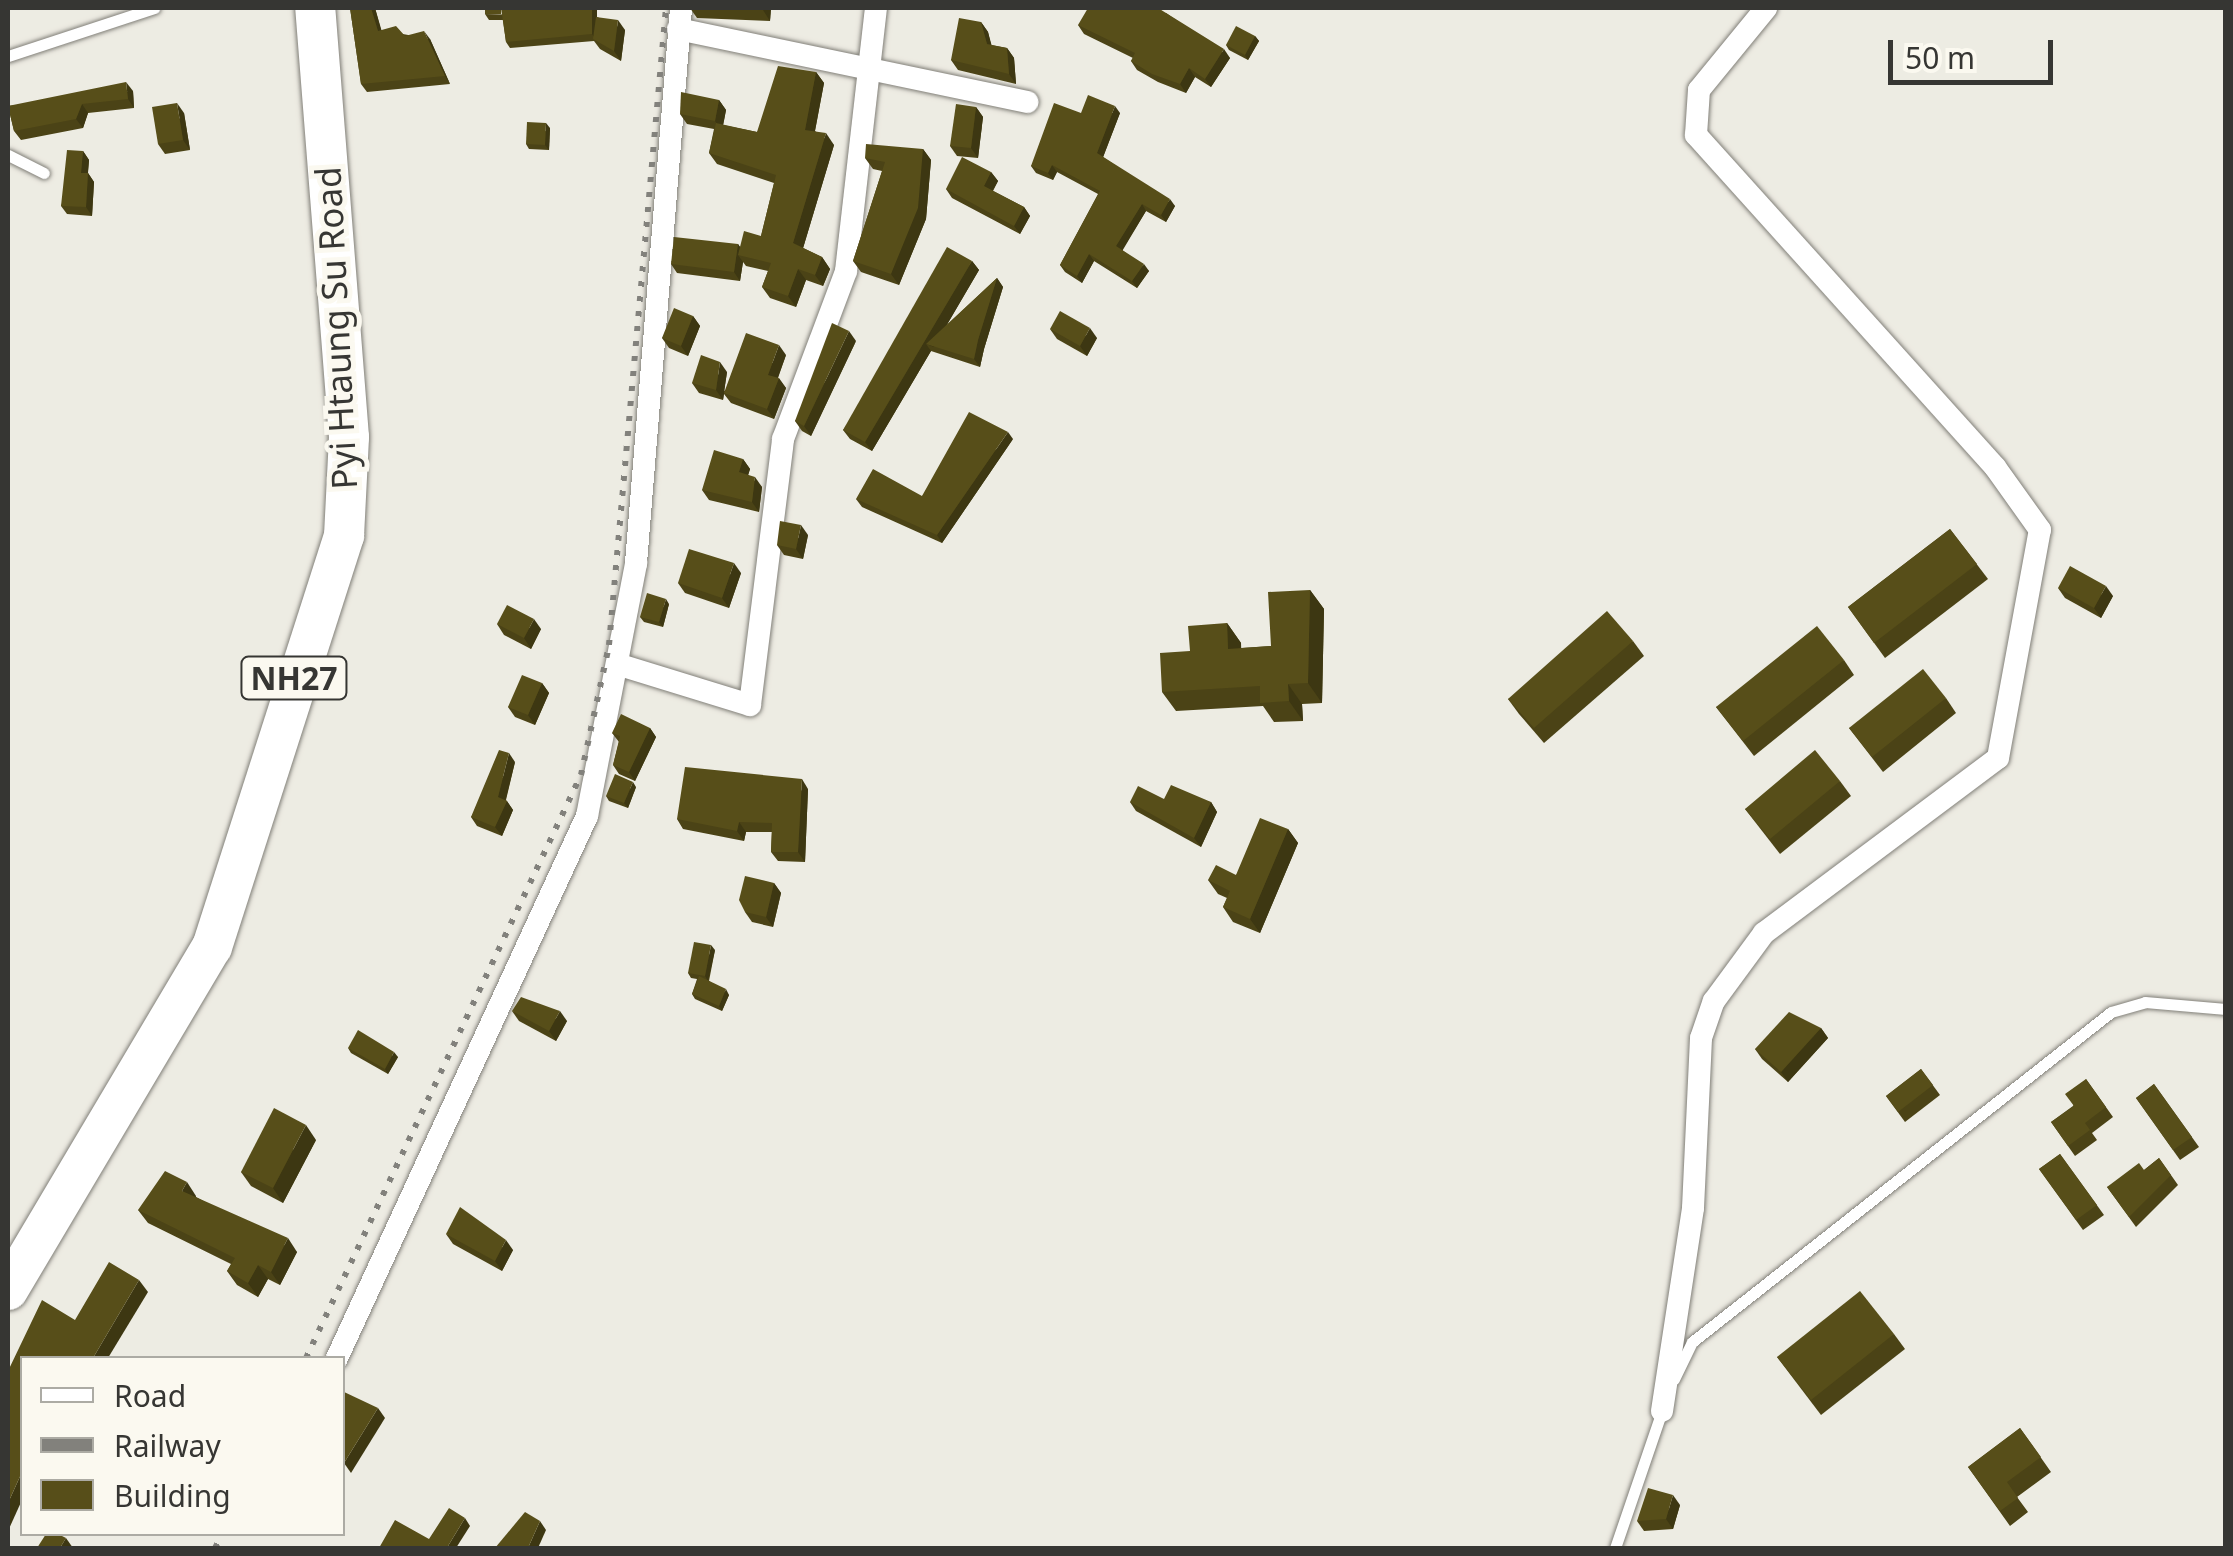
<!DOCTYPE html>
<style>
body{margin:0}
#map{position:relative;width:2233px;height:1556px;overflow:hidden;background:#edece3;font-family:"Noto Sans",sans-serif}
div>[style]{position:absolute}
.roads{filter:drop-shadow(0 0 2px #817f78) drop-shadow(0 0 2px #817f78)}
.service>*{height:11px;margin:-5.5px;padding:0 5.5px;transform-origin:5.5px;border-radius:5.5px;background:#fff}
.minor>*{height:22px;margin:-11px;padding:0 11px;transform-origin:11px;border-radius:11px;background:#fff}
.trunk>*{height:40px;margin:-20px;padding:0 20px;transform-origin:20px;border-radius:20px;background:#fff}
.rail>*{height:6px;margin-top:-3px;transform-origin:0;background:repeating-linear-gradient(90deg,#82817c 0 5px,transparent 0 15px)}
.wall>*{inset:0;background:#4b4316}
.shaded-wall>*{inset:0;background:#3d3712}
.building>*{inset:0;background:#574e19}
span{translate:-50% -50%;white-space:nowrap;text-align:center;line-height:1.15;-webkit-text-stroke:10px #fbf9f0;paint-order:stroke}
.shield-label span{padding:2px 8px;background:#fbf9f0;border:2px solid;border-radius:8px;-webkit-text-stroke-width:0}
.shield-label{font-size:32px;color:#363633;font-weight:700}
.street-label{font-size:35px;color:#363633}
.frame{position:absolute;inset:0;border:10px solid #363633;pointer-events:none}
.legend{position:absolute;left:20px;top:1356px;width:325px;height:180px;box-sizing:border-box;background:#fbf9f0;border:2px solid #acaba4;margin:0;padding:12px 18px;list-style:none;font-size:30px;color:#363633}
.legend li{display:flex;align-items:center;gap:20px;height:50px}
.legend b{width:50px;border:2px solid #acaba4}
.scale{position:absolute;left:1888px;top:40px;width:165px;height:45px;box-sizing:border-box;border:5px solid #363633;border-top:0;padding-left:12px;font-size:30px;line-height:35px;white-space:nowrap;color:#363633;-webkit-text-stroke:8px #fbf9f0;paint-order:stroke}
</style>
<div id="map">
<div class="roads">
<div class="service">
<i style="left:8px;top:56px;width:154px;rotate:-18.2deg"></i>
<i style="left:8px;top:155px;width:40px;rotate:26.6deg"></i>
<i style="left:1674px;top:1379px;width:41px;rotate:-64.1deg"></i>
<i style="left:1692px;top:1342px;width:533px;rotate:-38.22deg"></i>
<i style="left:2111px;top:1012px;width:35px;rotate:-16deg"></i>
<i style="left:2145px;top:1002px;width:81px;rotate:4.9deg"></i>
<i style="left:1615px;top:1548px;width:145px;rotate:-71.1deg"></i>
</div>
<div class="minor">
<i style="left:678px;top:29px;width:357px;rotate:11.8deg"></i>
<i style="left:620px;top:665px;width:136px;rotate:17.1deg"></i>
<i style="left:750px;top:705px;width:268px;rotate:-82.9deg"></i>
<i style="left:783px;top:439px;width:179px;rotate:-69.4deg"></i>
<i style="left:846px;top:271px;width:265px;rotate:-83.5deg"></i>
<i style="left:337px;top:1358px;width:597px;rotate:-65.24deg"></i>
<i style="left:587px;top:816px;width:258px;rotate:-79deg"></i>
<i style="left:636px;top:563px;width:557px;rotate:-85.36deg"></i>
<i style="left:1662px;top:1411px;width:205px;rotate:-81.3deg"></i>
<i style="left:1693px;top:1208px;width:170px;rotate:-87.3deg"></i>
<i style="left:1701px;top:1038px;width:39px;rotate:-71deg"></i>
<i style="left:1714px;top:1001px;width:84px;rotate:-53.7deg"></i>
<i style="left:1764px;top:933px;width:292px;rotate:-36.8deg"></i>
<i style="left:1998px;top:758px;width:232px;rotate:-79.6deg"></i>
<i style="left:2040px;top:530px;width:77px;rotate:-125.5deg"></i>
<i style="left:1995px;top:467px;width:447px;rotate:-132deg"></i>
<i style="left:1696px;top:135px;width:45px;rotate:-86.2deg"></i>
<i style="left:1699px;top:90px;width:106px;rotate:-50.7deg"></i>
</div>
<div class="trunk">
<i style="left:8px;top:1290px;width:399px;rotate:-59.3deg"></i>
<i style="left:212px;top:947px;width:432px;rotate:-72.2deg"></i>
<i style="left:344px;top:536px;width:99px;rotate:-87.1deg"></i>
<i style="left:349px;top:437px;width:430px;rotate:-94.5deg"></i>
</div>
</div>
<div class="rail">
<i style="left:306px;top:1358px;width:645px;rotate:-64.75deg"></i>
<i style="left:581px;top:775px;width:133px;rotate:-77.8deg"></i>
<i style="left:609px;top:645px;width:640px;rotate:-84.89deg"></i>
<i style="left:215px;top:1548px;width:16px;rotate:-63deg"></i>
</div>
<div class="wall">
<i style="clip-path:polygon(350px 8px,375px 8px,381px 30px,430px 39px,450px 84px,367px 92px,361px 84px)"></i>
<i style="clip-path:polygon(690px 8px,771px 8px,770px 21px,697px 18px)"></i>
<i style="clip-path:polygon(1166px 13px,1230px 58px,1211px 87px,1195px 77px,1186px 93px,1158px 82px,1137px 70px,1131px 61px,1133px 58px,1084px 34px,1078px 25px)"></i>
<i style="clip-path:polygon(485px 14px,597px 17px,625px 30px,621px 61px,600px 49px,594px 41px,510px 48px,506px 42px,503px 20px,489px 20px)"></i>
<i style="clip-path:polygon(981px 22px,988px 32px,991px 45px,1007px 48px,1014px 58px,1016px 84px,958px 70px,951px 60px)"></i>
<i style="clip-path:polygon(1255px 36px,1259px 41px,1248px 60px,1229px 50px,1226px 45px)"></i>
<i style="clip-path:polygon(816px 72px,824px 83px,815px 131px,834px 145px,803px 248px,822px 257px,830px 269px,823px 286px,806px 280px,796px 307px,770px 298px,762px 287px,768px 271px,746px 266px,743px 262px,740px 281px,677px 273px,671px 264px,738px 244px,740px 247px,761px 236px,774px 183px,717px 164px,709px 153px,714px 129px,687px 124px,680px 114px,719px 100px,726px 110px,723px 125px,757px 132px)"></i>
<i style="clip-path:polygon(133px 91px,134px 108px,88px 113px,83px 128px,21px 140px,14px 131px,8px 106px)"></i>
<i style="clip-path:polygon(976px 107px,983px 117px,978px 158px,957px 156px,950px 146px)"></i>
<i style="clip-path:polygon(184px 113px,190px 150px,165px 154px,158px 144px)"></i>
<i style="clip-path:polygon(1081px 113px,1120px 113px,1103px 157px,1175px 206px,1166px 222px,1146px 211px,1122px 250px,1149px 271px,1137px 288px,1094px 261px,1082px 283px,1065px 272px,1060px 265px,1098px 194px,1057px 172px,1053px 180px,1036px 173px,1031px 166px)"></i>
<i style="clip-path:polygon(550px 128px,549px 150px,529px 149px,526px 144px)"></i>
<i style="clip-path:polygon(923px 149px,931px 160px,926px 219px,899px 285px,861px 272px,853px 261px,882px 171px,873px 169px,865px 158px)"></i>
<i style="clip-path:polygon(83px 151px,89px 160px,88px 173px,94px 182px,92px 216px,67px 214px,61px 206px)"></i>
<i style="clip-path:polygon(991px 172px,998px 181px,993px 191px,1024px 207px,1030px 216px,1020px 234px,952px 198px,946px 189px)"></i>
<i style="clip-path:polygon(972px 261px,979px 270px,946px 326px,997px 278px,1003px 287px,984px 349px,980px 367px,931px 351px,872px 451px,850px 439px,843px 430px)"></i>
<i style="clip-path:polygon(693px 316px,700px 326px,688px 356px,669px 348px,662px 338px)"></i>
<i style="clip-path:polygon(1050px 329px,1097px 338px,1087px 356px,1057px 339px)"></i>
<i style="clip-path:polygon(856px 341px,811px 436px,802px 431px,795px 421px)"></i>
<i style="clip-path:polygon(786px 355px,778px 378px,786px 388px,774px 419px,731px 403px,724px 394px,723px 400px,699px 393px,692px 383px,727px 372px,724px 391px)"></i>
<i style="clip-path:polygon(1013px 439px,942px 543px,862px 507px,856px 499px,922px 496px)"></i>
<i style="clip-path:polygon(743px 459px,750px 469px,748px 475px,762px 487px,759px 512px,709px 500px,702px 490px)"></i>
<i style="clip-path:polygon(1950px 529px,1988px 579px,1885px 658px,1848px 607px)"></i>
<i style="clip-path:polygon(808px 535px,803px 559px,784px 555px,777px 545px)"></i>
<i style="clip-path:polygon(741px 573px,729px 608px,685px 593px,678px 583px)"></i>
<i style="clip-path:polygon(2058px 588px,2113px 596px,2101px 618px,2065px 598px)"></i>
<i style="clip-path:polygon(1310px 590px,1324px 609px,1322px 703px,1302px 704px,1303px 721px,1274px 722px,1263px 706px,1176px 711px,1162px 692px,1190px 651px,1227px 623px,1241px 643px,1241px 648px,1271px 646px)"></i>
<i style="clip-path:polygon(669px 604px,663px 627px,644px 622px,640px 617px)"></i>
<i style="clip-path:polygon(497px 624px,541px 629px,531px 649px,504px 635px)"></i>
<i style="clip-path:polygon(1633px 641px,1644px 656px,1544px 743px,1519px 714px,1508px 699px)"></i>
<i style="clip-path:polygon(1844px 660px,1854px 675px,1754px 756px,1716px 707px)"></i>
<i style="clip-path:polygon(542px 683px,549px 693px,535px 725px,515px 717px,508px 707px)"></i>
<i style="clip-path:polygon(1946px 698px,1956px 713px,1883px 772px,1849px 728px)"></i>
<i style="clip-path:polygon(650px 728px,656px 737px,635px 781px,619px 774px,613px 765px,619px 742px,612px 733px)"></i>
<i style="clip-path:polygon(515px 762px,506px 800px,513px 810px,502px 836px,477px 826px,471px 817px)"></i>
<i style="clip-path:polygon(1840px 781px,1851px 796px,1780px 854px,1745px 809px)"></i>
<i style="clip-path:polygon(636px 787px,628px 808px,609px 801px,606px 796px)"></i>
<i style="clip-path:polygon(808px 789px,805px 862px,778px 861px,771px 852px,772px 832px,746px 832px,744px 841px,683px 829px,677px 819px)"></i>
<i style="clip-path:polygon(1164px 799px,1211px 802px,1217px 812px,1201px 847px,1136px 811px,1130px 802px)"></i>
<i style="clip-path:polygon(1288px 829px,1298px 843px,1260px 933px,1233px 922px,1223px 907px,1227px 898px,1218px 894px,1208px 880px,1236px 875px)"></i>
<i style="clip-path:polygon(774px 883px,781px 893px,773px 927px,752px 922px,745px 912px)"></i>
<i style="clip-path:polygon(715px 950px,709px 981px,729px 995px,722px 1011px,695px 999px,692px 994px,697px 979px,691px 978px,688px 973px)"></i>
<i style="clip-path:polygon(512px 1011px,567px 1021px,556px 1041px,519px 1021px)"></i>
<i style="clip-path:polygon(1821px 1028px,1828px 1038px,1788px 1082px,1762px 1059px,1755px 1049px)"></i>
<i style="clip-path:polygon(348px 1048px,398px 1057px,388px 1074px,351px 1053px)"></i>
<i style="clip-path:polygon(1921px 1069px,1940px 1095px,1905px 1122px,1886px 1096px)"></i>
<i style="clip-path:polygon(2086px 1079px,2113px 1117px,2092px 1133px,2097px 1140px,2075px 1156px,2051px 1122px,2073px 1106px)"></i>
<i style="clip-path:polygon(2154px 1084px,2199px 1147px,2180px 1160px,2136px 1098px)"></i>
<i style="clip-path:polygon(316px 1140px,283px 1203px,251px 1186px,241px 1172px)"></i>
<i style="clip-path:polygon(2060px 1154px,2104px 1215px,2083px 1230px,2039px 1169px)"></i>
<i style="clip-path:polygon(2159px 1158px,2178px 1185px,2136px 1227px,2107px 1187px,2144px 1170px)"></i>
<i style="clip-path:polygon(196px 1196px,196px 1197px,297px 1252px,280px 1285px,268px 1279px,258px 1297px,237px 1285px,227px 1271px,231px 1264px,148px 1223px,138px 1210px)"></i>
<i style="clip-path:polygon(446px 1234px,513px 1250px,502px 1271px,453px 1244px)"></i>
<i style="clip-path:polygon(1894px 1334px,1905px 1349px,1821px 1415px,1777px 1357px)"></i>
<i style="clip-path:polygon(2020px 1428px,2051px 1472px,2017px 1497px,2028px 1512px,2010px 1526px,1968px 1467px)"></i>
<i style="clip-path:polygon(1680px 1505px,1673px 1529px,1644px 1531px,1637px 1521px)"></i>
</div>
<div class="shaded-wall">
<i style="clip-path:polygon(371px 8px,375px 8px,384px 39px,378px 31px)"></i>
<i style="clip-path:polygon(592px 8px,597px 8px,597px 41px,592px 34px)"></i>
<i style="clip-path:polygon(763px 8px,771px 8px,770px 21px,763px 10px)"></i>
<i style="clip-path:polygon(618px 20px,625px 30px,621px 61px,614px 51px)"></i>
<i style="clip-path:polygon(981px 22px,988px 32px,994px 54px,987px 44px)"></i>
<i style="clip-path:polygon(424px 31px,430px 39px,450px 84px,445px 76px)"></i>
<i style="clip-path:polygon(1255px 36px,1259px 41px,1248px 60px,1245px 55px)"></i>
<i style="clip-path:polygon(1007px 48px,1014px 58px,1016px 84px,1009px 74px)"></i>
<i style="clip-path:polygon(1224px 49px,1230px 58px,1211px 87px,1205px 79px)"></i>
<i style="clip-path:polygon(1189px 68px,1195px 77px,1186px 93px,1180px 84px)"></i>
<i style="clip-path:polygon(816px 72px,824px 83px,813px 141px,805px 130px)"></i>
<i style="clip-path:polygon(126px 82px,133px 91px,134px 108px,128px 99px)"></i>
<i style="clip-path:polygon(719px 100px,726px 110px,722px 131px,715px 121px)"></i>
<i style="clip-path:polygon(177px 103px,184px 113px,190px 150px,183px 140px)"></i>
<i style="clip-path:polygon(82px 104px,88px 113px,83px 128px,76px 119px)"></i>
<i style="clip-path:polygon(1115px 106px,1120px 113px,1102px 160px,1097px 153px)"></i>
<i style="clip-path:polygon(976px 107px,983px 117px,978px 158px,971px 148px)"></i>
<i style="clip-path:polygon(546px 123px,550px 128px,549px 150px,545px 145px)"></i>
<i style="clip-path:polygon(826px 133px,834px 145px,801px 255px,793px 243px)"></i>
<i style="clip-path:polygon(923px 149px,931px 160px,926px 219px,899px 285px,891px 274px)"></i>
<i style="clip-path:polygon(83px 151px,89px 160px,87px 182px,81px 173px)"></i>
<i style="clip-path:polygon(1052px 165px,1057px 172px,1053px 180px,1048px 173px)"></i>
<i style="clip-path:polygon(991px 172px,998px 181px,990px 195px,984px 186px)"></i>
<i style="clip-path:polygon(88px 173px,94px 182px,92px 216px,86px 207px)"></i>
<i style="clip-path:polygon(1170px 199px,1175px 206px,1166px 222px,1161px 215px)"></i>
<i style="clip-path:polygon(1142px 204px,1146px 211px,1121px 253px,1116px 246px)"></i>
<i style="clip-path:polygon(1024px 207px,1030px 216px,1020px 234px,1014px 226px)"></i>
<i style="clip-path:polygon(738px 244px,744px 253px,738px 255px,743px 262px,740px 281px,734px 272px)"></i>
<i style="clip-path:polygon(1089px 254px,1094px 261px,1082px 283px,1077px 276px)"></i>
<i style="clip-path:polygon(822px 257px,830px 269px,823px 286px,815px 275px)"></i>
<i style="clip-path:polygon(972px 261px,979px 270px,934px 347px,926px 344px,931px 351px,872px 451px,865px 442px)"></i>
<i style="clip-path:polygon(1144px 264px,1149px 271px,1137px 288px,1132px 281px)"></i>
<i style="clip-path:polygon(798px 269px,806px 280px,796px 307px,788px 296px)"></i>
<i style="clip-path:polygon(997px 278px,1003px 287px,984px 349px,980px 367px,974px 359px,978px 340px)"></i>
<i style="clip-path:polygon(693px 316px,700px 326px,688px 356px,681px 346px)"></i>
<i style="clip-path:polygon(1090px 328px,1097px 338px,1087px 356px,1080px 346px)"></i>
<i style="clip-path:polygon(849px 331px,856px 341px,811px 436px,804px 426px)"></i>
<i style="clip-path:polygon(779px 345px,786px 355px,775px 385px,768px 375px)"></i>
<i style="clip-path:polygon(720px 362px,727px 372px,723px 400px,716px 390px)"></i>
<i style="clip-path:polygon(779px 378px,786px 388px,774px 419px,767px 409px)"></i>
<i style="clip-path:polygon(1008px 432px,1013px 439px,942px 543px,937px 535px)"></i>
<i style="clip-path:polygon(743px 459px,750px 469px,746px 482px,739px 472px)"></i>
<i style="clip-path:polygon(755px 477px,762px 487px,759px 512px,752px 502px)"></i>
<i style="clip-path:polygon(801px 525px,808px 535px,803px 559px,796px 549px)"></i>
<i style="clip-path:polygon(734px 563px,741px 573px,729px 608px,722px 598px)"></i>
<i style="clip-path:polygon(2106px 586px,2113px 596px,2101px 618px,2094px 608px)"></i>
<i style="clip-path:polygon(1310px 590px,1324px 609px,1322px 703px,1308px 683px)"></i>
<i style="clip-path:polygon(666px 599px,669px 604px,663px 627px,659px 622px)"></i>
<i style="clip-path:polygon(534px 619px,541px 629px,531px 649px,524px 638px)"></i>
<i style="clip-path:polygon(1227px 623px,1241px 643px,1242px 669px,1228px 649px)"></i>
<i style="clip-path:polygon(542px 683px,549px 693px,535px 725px,528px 715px)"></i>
<i style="clip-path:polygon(1288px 684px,1302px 704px,1303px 721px,1289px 701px)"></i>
<i style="clip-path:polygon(650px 728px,656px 737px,635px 781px,629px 772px)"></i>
<i style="clip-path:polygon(509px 753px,515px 762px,504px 806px,498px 797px)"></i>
<i style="clip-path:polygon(802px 779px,808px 789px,805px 862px,798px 852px)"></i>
<i style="clip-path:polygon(633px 782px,636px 787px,628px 808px,624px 803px)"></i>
<i style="clip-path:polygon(507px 801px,513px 810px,502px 836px,495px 827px)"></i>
<i style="clip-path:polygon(1211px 802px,1217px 812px,1201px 847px,1194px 838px)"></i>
<i style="clip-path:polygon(739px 822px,746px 832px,744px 841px,737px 831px)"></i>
<i style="clip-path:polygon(1288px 829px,1298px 843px,1260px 933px,1250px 919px)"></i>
<i style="clip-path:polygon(774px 883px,781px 893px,773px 927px,766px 917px)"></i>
<i style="clip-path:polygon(711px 945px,715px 950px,708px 981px,705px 976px)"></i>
<i style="clip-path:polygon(726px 989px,729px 995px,722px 1011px,719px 1006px)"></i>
<i style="clip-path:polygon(560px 1011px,567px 1021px,556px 1041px,549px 1031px)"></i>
<i style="clip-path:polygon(1821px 1028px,1828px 1038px,1788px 1082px,1781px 1072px)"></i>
<i style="clip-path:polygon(394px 1052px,398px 1057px,388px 1074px,385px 1069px)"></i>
<i style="clip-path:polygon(306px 1125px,316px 1140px,283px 1203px,273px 1188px)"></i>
<i style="clip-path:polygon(187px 1182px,196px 1196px,192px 1204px,182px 1191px)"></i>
<i style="clip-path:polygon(288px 1238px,297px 1252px,280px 1285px,271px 1272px)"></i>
<i style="clip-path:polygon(506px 1240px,513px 1250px,502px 1271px,495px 1261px)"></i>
<i style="clip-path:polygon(258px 1265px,268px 1279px,258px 1297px,248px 1283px)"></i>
<i style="clip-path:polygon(139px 1280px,148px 1292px,108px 1358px,93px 1358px)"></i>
<i style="clip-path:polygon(378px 1408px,385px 1418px,351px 1473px,344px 1463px)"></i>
<i style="clip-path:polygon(22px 1472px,22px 1500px,8px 1531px,8px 1503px)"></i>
<i style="clip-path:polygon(1673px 1495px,1680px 1505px,1673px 1529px,1666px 1519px)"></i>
<i style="clip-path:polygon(465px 1518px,470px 1526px,456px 1548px,450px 1548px,448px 1546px)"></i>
<i style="clip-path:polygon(540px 1521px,546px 1530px,538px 1548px,528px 1548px)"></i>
<i style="clip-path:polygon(66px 1538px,73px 1548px,60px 1548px)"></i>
</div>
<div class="building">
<i style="clip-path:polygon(350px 8px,371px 8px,378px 31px,396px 26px,405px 36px,424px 31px,445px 76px,361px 84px)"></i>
<i style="clip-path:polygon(485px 8px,501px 8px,501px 14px,485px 14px)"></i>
<i style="clip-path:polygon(501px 8px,592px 8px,592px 34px,506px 42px)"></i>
<i style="clip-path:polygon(715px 8px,763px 8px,763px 10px)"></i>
<i style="clip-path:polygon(1088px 8px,1158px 8px,1224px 49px,1205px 79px,1189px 68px,1180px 84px,1152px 74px,1131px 61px,1135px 53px,1078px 25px)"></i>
<i style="clip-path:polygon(596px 17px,618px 20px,614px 51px,593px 39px)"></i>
<i style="clip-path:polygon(959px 18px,981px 22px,987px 44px,1007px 48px,1009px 74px,951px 60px)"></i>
<i style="clip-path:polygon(1236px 26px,1255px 36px,1245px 55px,1226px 45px)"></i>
<i style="clip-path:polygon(778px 66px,816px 72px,805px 130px,826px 133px,793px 243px,822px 257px,815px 275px,798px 269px,788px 296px,762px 287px,771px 263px,738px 255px,744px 231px,761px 236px,776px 175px,709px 153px,716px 123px,757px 132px)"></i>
<i style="clip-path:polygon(126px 82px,128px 99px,82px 104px,76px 119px,14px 131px,8px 106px)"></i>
<i style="clip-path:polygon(681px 92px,719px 100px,715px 121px,680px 114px)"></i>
<i style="clip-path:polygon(1088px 95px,1115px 106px,1097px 153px,1170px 199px,1161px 215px,1142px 204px,1116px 246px,1144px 264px,1132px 281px,1089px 254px,1077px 276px,1060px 265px,1100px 191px,1052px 165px,1048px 173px,1031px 166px,1054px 103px,1081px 113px)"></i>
<i style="clip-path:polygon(177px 103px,183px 140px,158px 144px,152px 107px)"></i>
<i style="clip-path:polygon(956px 104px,976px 107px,971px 148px,950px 146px)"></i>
<i style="clip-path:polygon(527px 122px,546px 123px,545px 145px,526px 144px)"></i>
<i style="clip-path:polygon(866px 144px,923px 149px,918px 208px,891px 274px,853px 261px,885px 162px,865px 158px)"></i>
<i style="clip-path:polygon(67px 150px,83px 151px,81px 173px,88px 173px,86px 207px,61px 206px)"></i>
<i style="clip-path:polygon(962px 157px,991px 172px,984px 186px,1024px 207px,1014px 226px,946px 189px)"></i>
<i style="clip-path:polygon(674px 237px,738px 244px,734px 272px,671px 264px)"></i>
<i style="clip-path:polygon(947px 247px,972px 261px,865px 442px,843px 430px)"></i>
<i style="clip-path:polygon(997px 278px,978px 340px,974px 359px,926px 344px)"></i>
<i style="clip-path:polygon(674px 308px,693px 316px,681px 346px,662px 338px)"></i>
<i style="clip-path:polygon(1060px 311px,1090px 328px,1080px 346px,1050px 329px)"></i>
<i style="clip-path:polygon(832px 323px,849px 331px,804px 426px,795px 421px)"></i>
<i style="clip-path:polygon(746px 333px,779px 345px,768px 375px,779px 378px,767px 409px,724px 393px)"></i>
<i style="clip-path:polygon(701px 355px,720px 362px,716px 390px,692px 383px)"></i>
<i style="clip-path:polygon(969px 412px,1008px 432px,937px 535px,856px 499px,873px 469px,922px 496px)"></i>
<i style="clip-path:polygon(714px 450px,743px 459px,739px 472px,755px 477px,752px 502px,702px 490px)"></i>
<i style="clip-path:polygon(780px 521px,801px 525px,796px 549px,777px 545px)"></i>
<i style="clip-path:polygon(1950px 529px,1977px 564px,1874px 643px,1848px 607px)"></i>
<i style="clip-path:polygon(689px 549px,734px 563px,722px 598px,678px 583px)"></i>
<i style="clip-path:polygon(2070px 566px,2106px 586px,2094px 608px,2058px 588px)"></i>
<i style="clip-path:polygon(1310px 590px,1308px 683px,1288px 684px,1289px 701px,1260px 703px,1260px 686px,1162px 692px,1160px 653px,1190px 651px,1188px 626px,1227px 623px,1228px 649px,1271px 646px,1268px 592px)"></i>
<i style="clip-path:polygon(647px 593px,666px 599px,659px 622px,640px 617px)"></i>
<i style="clip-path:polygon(507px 605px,534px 619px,524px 638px,497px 624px)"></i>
<i style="clip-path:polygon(1607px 611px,1633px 641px,1534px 728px,1508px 699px)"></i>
<i style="clip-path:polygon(1817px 626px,1844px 660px,1743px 741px,1716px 707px)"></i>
<i style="clip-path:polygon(1923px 669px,1946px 698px,1872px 757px,1849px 728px)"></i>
<i style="clip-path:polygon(522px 675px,542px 683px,528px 715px,508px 707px)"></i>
<i style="clip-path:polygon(621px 714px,650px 728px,629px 772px,613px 765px,620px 736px,612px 733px)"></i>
<i style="clip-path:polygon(499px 750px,509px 753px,498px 797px,507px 801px,495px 827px,471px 817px)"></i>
<i style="clip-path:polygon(1815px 750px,1840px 781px,1770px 839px,1745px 809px)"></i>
<i style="clip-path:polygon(685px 767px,802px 779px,798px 852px,771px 852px,772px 823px,739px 822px,737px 831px,677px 819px)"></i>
<i style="clip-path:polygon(615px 774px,633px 782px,624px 803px,606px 796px)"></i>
<i style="clip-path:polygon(1171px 785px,1211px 802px,1194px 838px,1130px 802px,1138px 786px,1164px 799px)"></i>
<i style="clip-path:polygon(1260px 818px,1288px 829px,1250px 919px,1223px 907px,1230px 891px,1208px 880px,1216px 865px,1236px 875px)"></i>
<i style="clip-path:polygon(745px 876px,774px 883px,766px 917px,745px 912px,739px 900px)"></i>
<i style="clip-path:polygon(694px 942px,711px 945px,705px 976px,688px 973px)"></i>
<i style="clip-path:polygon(699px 976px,726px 989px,719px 1006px,692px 994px)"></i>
<i style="clip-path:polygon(521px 997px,560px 1011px,549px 1031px,512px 1011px)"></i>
<i style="clip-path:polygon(1789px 1012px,1821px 1028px,1781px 1072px,1755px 1049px)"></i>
<i style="clip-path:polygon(358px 1030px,394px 1052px,385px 1069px,348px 1048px)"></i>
<i style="clip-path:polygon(1921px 1069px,1933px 1085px,1898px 1112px,1886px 1096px)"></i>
<i style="clip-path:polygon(2086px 1079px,2106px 1107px,2085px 1123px,2090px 1130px,2068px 1146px,2051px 1122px,2074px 1106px,2065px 1094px)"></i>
<i style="clip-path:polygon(2154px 1084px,2192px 1137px,2173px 1150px,2136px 1098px)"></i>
<i style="clip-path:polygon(274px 1108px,306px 1125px,273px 1188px,241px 1172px)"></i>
<i style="clip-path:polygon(2060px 1154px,2097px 1205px,2076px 1220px,2039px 1169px)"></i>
<i style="clip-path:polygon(2159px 1158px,2171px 1175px,2129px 1217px,2107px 1187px,2139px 1163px,2144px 1170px)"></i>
<i style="clip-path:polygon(165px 1171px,187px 1182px,182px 1191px,288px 1238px,271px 1272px,258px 1265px,248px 1283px,227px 1271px,235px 1258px,138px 1210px)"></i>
<i style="clip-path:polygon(460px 1207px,506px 1240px,495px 1261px,446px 1234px)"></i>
<i style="clip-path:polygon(109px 1262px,139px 1280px,93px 1358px,22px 1358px,22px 1472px,8px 1503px,8px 1371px,42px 1300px,75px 1320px)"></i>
<i style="clip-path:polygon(1860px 1291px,1894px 1334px,1811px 1400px,1777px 1357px)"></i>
<i style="clip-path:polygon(342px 1391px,378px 1408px,344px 1463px,342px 1462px)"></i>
<i style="clip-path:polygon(2020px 1428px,2041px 1457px,2007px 1482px,2018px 1498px,2000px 1511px,1968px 1467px)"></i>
<i style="clip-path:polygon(1648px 1488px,1673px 1495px,1666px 1519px,1637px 1521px)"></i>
<i style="clip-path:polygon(449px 1508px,465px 1518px,448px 1546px,454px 1548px,379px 1548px,395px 1520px,429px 1539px)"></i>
<i style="clip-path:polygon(525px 1512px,540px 1521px,528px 1548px,495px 1548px)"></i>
<i style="clip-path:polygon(46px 1534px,58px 1534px,66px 1538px,60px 1548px,37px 1548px)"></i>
</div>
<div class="shield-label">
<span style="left:294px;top:678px">NH27</span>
</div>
<div class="street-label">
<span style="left:336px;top:328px;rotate:-93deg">Pyi Htaung Su Road</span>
</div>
<div class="frame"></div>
<ul class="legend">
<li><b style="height:12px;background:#fff"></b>Road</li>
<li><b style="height:12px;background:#82817c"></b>Railway</li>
<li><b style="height:28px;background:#574e19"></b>Building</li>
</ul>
<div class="scale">50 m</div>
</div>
